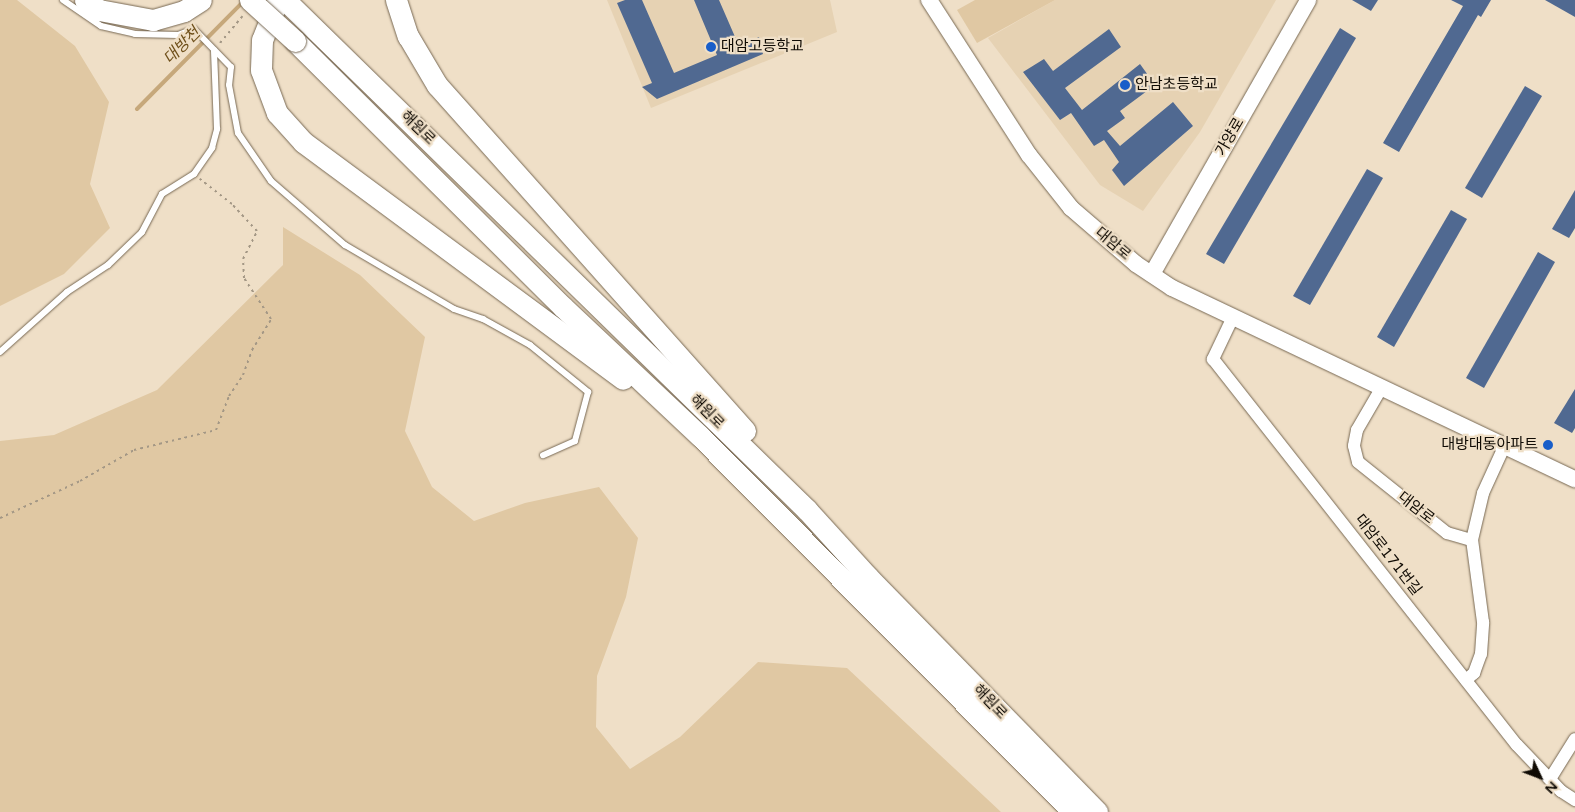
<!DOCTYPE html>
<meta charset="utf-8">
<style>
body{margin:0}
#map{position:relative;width:1575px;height:812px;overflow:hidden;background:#efdfc7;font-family:"Varela Round","Noto Sans KR",sans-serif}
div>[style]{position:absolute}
.built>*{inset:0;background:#e6d2b3}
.green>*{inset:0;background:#e0c8a3}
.stream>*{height:4px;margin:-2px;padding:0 2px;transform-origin:2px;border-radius:2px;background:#c6a87b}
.building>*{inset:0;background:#506991}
.path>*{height:2px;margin-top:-1px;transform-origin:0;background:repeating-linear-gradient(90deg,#a39785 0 2.5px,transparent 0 6.5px)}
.roads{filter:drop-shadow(0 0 1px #776853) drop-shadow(0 0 1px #776853)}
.lane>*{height:6px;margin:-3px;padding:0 3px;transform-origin:3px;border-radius:3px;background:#fff}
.street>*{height:12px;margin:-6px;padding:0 6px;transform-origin:6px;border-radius:6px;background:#fff}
.secondary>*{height:16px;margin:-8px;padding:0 8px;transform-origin:8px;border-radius:8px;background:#fff}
.highway>*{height:21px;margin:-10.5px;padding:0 10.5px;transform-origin:10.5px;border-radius:10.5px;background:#fff}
.bridges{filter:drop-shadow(0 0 1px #776853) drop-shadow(0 0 1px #776853)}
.highway-bridge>*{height:21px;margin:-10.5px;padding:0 10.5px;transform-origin:10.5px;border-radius:10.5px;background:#fff}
.dots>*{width:14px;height:14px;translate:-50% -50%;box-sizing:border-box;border:2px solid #efdfc7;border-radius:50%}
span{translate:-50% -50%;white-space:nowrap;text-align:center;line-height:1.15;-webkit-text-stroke:4.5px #efdfc7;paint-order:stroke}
.poi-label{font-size:15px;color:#100b04}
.left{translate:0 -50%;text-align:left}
.right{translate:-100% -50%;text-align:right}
.street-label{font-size:15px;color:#100b04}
.water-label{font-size:16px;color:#6f501b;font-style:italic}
.north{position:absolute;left:1515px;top:752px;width:50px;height:50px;-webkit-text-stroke:4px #efdfc7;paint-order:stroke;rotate:133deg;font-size:14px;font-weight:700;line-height:20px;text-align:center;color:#100b04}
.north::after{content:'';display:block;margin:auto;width:18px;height:22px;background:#100b04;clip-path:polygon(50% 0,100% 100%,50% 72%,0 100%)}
</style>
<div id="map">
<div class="built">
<i style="clip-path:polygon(607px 0,830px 0,837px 32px,651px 108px)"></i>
<i style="clip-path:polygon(1055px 0,1276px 0,1200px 132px,1143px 211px,1100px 185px,988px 38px)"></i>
</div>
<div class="green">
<i style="clip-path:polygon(0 0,17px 0,75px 46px,109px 102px,90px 184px,110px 228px,64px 274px,0 306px)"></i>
<i style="clip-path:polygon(975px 0,1055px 0,977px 43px,957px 10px)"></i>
<i style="clip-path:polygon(283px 227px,360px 275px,425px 337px,405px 431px,432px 487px,474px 521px,525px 503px,599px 487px,638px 538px,626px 597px,597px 676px,596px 727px,630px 769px,680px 737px,758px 662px,847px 668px,1001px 812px,0 812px,0 441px,54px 435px,157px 390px,283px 265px)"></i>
</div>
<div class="stream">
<i style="left:137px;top:109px;width:151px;rotate:-45.3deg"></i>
</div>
<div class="building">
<i style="clip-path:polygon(625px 0,642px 0,674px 73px,717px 55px,694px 0,719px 0,739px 46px,759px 37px,763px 54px,657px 99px,642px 87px,652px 83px,617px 3px)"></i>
<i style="clip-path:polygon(1352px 0,1378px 0,1371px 11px)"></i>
<i style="clip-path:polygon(1451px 0,1491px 0,1481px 17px,1478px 15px,1399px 152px,1383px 143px,1463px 6px)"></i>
<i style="clip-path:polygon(1545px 0,1575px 0,1575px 17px)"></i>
<i style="clip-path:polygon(1340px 28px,1356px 38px,1224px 264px,1206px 254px)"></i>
<i style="clip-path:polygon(1109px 29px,1121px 47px,1065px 88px,1082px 110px,1140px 64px,1158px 89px,1147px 91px,1120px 111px,1125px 118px,1107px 131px,1120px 146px,1173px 102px,1193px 126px,1124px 186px,1112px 170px,1119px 162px,1104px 140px,1094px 146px,1071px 113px,1060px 120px,1023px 72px,1044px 59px,1053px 71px)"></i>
<i style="clip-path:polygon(1525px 86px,1542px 96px,1482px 198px,1465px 188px)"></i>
<i style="clip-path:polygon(1367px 169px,1383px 178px,1310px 305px,1293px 296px)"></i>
<i style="clip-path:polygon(1575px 190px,1575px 228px,1569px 238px,1552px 229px)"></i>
<i style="clip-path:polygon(1451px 210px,1467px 219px,1394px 347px,1377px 337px)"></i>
<i style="clip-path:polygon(1538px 252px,1555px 262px,1484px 388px,1466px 378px)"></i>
<i style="clip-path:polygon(1575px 389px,1575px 428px,1572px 433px,1554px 423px)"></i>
</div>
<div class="path">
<i style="left:220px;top:43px;width:35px;rotate:-50deg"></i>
<i style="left:0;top:518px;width:88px;rotate:-24.8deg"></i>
<i style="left:80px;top:481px;width:62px;rotate:-29.9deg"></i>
<i style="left:134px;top:450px;width:84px;rotate:-13.7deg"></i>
<i style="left:216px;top:430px;width:36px;rotate:-69deg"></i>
<i style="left:229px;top:396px;width:25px;rotate:-56deg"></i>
<i style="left:243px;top:375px;width:27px;rotate:-70deg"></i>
<i style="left:252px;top:350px;width:36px;rotate:-58deg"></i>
<i style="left:271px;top:319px;width:49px;rotate:-123.4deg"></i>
<i style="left:244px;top:278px;width:19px;rotate:-93deg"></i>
<i style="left:243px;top:259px;width:31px;rotate:-63deg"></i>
<i style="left:257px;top:231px;width:37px;rotate:-133deg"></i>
<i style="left:232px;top:204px;width:41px;rotate:-142deg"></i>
</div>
<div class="roads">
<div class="lane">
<i style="left:63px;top:0;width:46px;rotate:34.4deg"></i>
<i style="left:101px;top:26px;width:35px;rotate:13deg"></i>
<i style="left:135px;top:34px;width:43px;rotate:1.3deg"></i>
<i style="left:178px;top:35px;width:17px;rotate:-21deg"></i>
<i style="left:194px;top:29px;width:53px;rotate:45.8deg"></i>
<i style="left:231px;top:67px;width:18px;rotate:96deg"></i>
<i style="left:229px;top:85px;width:49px;rotate:79.4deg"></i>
<i style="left:238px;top:133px;width:58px;rotate:55.5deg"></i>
<i style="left:271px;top:181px;width:98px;rotate:40.9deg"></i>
<i style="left:345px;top:245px;width:126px;rotate:30.4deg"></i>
<i style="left:454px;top:309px;width:31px;rotate:19deg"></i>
<i style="left:483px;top:319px;width:54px;rotate:29deg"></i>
<i style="left:530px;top:345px;width:75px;rotate:39deg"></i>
<i style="left:588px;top:392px;width:51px;rotate:104.9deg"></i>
<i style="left:575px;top:441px;width:35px;rotate:156deg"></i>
<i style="left:0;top:352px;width:90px;rotate:-41.8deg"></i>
<i style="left:67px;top:292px;width:49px;rotate:-33.4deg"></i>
<i style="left:108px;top:265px;width:47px;rotate:-44.1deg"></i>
<i style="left:142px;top:232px;width:43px;rotate:-62.2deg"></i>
<i style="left:162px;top:194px;width:38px;rotate:-32deg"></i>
<i style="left:194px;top:174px;width:32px;rotate:-55deg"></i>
<i style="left:212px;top:148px;width:20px;rotate:-75deg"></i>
<i style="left:217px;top:129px;width:79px;rotate:-92.2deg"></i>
</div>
<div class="street">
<i style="left:1233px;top:317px;width:47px;rotate:115.5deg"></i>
<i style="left:1213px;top:359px;width:491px;rotate:51.8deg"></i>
<i style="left:1517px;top:745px;width:64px;rotate:46.3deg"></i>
<i style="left:1561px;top:791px;width:17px;rotate:33deg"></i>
<i style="left:1382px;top:387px;width:50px;rotate:120.2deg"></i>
<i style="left:1357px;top:430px;width:16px;rotate:101deg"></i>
<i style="left:1354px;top:446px;width:16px;rotate:76deg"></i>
<i style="left:1358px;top:462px;width:114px;rotate:38.6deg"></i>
<i style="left:1447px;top:533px;width:26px;rotate:16deg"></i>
<i style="left:1466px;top:680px;width:11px;rotate:-41deg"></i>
<i style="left:1474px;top:673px;width:20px;rotate:-70deg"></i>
<i style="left:1481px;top:654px;width:32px;rotate:-86deg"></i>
<i style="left:1483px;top:622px;width:83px;rotate:-97.6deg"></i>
<i style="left:1472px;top:540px;width:48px;rotate:-76.8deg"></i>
<i style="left:1483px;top:493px;width:53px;rotate:-65.4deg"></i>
<i style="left:1550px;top:779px;width:47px;rotate:-58deg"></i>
</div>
<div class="secondary">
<i style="left:929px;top:0;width:184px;rotate:57.2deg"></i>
<i style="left:1029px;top:155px;width:68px;rotate:51.6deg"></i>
<i style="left:1071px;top:208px;width:86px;rotate:40.7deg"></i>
<i style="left:1136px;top:264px;width:43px;rotate:33.7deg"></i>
<i style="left:1172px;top:288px;width:446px;rotate:25.4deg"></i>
<i style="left:1152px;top:274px;width:315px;rotate:-60.3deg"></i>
</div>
<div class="highway">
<i style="left:85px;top:0;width:17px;rotate:36deg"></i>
<i style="left:99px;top:10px;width:55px;rotate:10.5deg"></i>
<i style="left:153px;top:20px;width:32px;rotate:-16deg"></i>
<i style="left:184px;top:11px;width:20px;rotate:-33deg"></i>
<i style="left:285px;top:0;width:730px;rotate:44.33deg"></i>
<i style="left:807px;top:510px;width:91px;rotate:47.7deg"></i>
<i style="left:868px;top:577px;width:328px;rotate:45.7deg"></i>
<i style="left:396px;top:0;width:38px;rotate:72deg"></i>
<i style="left:408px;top:36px;width:57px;rotate:59.4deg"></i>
<i style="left:437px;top:85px;width:463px;rotate:48.3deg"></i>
<i style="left:277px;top:2px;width:41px;rotate:111.5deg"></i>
<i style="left:262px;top:40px;width:30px;rotate:92deg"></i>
<i style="left:261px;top:70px;width:46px;rotate:69.6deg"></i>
<i style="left:277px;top:113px;width:39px;rotate:48deg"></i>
<i style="left:303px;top:142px;width:398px;rotate:36.5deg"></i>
<i style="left:295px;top:41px;width:378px;rotate:44.8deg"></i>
<i style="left:563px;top:307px;width:188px;rotate:43.3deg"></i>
<i style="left:700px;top:436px;width:530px;rotate:45.23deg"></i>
</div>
</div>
<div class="bridges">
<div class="highway-bridge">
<i style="left:250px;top:0;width:61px;rotate:42.3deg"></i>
</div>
</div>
<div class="dots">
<i style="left:711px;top:47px;background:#195ec9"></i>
<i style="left:1125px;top:85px;background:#195ec9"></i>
<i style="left:1548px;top:445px;background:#195ec9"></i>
</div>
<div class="poi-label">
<span class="left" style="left:721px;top:47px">대암고등학교</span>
<span class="left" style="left:1135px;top:85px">안남초등학교</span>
<span class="right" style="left:1538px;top:445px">대방대동아파트</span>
</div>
<div class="street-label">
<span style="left:418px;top:128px;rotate:44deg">해원로</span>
<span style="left:1230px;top:137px;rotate:-60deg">가양로</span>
<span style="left:1113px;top:244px;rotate:40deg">대암로</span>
<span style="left:707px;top:412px;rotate:45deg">해원로</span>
<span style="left:1416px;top:508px;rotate:38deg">대암로</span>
<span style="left:1388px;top:555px;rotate:52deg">대암로171번길</span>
<span style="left:990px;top:702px;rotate:46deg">해원로</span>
</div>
<div class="water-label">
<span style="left:182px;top:46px;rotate:-45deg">대방천</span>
</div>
<div class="north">N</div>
</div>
